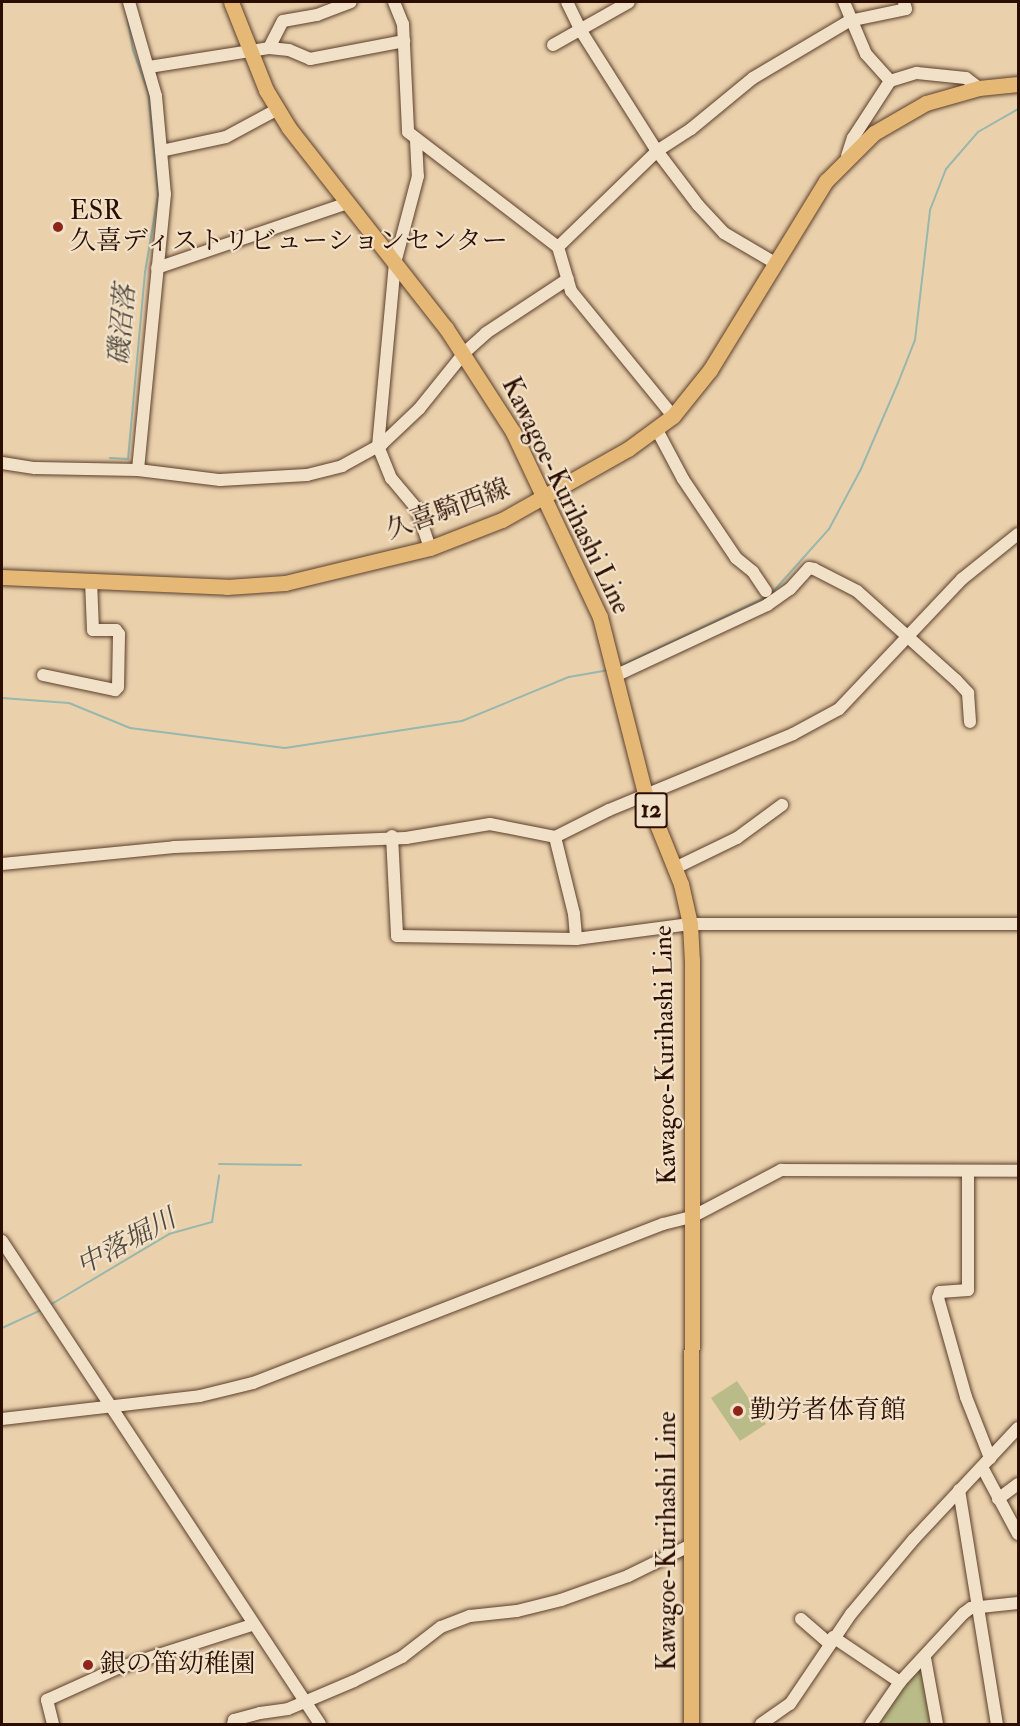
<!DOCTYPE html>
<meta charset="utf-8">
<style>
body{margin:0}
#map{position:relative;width:1020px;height:1726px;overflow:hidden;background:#ead1ac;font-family:"IM FELL Double Pica","Noto Serif JP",serif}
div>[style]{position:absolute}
.green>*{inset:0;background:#b9bb88}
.stream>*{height:2px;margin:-1px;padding:0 1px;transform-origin:1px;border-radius:1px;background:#98b7ad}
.roads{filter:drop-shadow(0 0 2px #5c3f2b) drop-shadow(0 0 2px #5c3f2b)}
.minor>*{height:12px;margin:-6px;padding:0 6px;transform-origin:6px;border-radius:6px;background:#f1e1c9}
.major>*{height:15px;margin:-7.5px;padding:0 7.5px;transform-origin:7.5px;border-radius:7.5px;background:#e5b876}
.dots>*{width:16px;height:16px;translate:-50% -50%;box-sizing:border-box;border:3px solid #f1e1c9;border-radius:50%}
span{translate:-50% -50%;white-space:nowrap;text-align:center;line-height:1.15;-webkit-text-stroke:4.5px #f1e1c9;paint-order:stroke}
.shield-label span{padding:2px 4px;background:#f1e1c9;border:2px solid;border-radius:4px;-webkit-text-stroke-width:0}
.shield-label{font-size:24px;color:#2c0e00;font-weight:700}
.poi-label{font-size:26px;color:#2c0e00}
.left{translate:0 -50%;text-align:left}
.street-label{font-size:26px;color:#2c0e00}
.water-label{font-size:27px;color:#52493d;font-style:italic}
.frame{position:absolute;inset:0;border:3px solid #2c0e00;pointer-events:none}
</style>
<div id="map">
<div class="green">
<i style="clip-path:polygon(737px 1381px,766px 1424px,740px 1441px,711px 1398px)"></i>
<i style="clip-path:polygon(923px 1666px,934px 1724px,876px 1724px,903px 1685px)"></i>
</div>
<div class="stream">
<i style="left:110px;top:458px;width:18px;rotate:3deg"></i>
<i style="left:128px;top:459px;width:188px;rotate:-84.8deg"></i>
<i style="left:145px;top:272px;width:78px;rotate:-80.4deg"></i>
<i style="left:158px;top:195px;width:103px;rotate:-95.5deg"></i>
<i style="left:148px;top:92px;width:45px;rotate:-109.7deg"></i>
<i style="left:133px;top:50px;width:40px;rotate:-100deg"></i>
<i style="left:771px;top:594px;width:87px;rotate:-48.3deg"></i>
<i style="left:829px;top:529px;width:68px;rotate:-61.9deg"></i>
<i style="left:861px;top:469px;width:94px;rotate:-66.7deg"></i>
<i style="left:898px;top:383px;width:46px;rotate:-68.4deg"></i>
<i style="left:915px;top:340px;width:131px;rotate:-83.4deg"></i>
<i style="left:930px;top:210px;width:44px;rotate:-68.7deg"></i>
<i style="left:946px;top:169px;width:49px;rotate:-49.1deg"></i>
<i style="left:978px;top:132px;width:46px;rotate:-29.9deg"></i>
<i style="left:625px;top:664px;width:156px;rotate:-25.4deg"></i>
<i style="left:2px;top:698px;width:67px;rotate:4.3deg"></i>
<i style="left:69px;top:703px;width:66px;rotate:22.3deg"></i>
<i style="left:130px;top:728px;width:156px;rotate:7.4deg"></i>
<i style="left:285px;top:748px;width:179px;rotate:-8.7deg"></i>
<i style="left:462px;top:721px;width:116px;rotate:-22.4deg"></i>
<i style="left:569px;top:677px;width:39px;rotate:-10deg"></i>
<i style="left:219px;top:1164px;width:82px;rotate:0.7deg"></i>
<i style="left:50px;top:1305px;width:139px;rotate:-30.8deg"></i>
<i style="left:169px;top:1234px;width:45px;rotate:-15.6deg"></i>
<i style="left:212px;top:1222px;width:47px;rotate:-81.3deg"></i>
<i style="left:2px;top:1328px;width:41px;rotate:-24.7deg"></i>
</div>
<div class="roads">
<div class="minor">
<i style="left:129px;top:2px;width:98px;rotate:74deg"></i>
<i style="left:156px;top:96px;width:98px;rotate:84.8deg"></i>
<i style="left:165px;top:194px;width:277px;rotate:95.6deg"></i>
<i style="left:394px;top:2px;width:24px;rotate:68deg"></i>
<i style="left:403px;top:24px;width:108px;rotate:87.3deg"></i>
<i style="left:408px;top:132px;width:189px;rotate:37.5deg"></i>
<i style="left:558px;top:247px;width:46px;rotate:73.5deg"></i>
<i style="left:571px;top:291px;width:161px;rotate:50.8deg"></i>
<i style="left:567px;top:2px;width:32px;rotate:64deg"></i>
<i style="left:581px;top:31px;width:142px;rotate:57.7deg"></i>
<i style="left:657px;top:151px;width:68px;rotate:52.8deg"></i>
<i style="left:698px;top:205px;width:38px;rotate:47deg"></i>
<i style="left:724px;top:233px;width:59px;rotate:30.5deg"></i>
<i style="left:844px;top:2px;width:56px;rotate:67.1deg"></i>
<i style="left:866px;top:54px;width:36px;rotate:48deg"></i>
<i style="left:553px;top:45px;width:87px;rotate:-29.5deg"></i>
<i style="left:269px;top:48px;width:20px;rotate:6deg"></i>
<i style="left:289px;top:50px;width:23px;rotate:23deg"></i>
<i style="left:310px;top:59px;width:96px;rotate:-10.8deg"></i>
<i style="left:149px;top:67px;width:121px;rotate:-9deg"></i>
<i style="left:269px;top:48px;width:30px;rotate:-63deg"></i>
<i style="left:283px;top:21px;width:35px;rotate:-10deg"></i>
<i style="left:317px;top:15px;width:36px;rotate:-21deg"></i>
<i style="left:416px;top:141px;width:35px;rotate:87deg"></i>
<i style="left:418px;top:176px;width:90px;rotate:104.8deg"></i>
<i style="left:395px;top:263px;width:184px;rotate:95.3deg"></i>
<i style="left:378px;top:446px;width:35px;rotate:68deg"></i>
<i style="left:391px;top:478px;width:40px;rotate:50deg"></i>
<i style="left:417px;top:509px;width:41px;rotate:71.6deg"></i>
<i style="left:161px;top:151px;width:66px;rotate:-12.2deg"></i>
<i style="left:226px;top:137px;width:59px;rotate:-28.3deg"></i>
<i style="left:847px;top:156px;width:19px;rotate:-72deg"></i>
<i style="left:853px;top:138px;width:68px;rotate:-57deg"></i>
<i style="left:890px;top:81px;width:28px;rotate:-17deg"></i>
<i style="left:917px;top:73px;width:49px;rotate:5.8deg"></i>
<i style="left:966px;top:78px;width:16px;rotate:38deg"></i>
<i style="left:558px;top:247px;width:138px;rotate:-44.1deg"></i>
<i style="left:657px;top:151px;width:40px;rotate:-32.9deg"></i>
<i style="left:691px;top:129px;width:80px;rotate:-39.4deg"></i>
<i style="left:753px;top:78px;width:112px;rotate:-30.7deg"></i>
<i style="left:849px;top:21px;width:58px;rotate:-11.9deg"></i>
<i style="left:906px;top:9px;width:7px;rotate:-106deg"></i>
<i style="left:157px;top:268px;width:199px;rotate:-18.8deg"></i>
<i style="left:657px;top:430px;width:55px;rotate:62deg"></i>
<i style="left:683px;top:479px;width:95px;rotate:56.1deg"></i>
<i style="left:736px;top:558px;width:22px;rotate:39deg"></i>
<i style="left:753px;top:572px;width:23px;rotate:56deg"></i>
<i style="left:2px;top:463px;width:33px;rotate:9deg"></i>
<i style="left:35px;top:468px;width:103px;rotate:1.1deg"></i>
<i style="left:138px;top:470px;width:83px;rotate:7deg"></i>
<i style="left:220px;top:480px;width:87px;rotate:-3.3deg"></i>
<i style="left:307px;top:475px;width:36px;rotate:-14deg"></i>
<i style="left:342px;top:466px;width:46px;rotate:-28.8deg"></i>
<i style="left:382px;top:444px;width:51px;rotate:-43.4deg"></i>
<i style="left:419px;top:409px;width:72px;rotate:-51.2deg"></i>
<i style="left:464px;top:353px;width:30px;rotate:-42deg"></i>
<i style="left:486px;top:333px;width:98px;rotate:-33.4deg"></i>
<i style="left:43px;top:675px;width:74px;rotate:11.8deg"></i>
<i style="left:115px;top:690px;width:4px;rotate:-45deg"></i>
<i style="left:118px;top:687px;width:53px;rotate:-88.9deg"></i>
<i style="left:119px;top:634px;width:5px;rotate:-127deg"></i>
<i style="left:116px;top:630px;width:23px;rotate:180deg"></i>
<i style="left:93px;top:630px;width:49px;rotate:-92.3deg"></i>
<i style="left:617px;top:675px;width:166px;rotate:-25deg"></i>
<i style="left:767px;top:605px;width:28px;rotate:-35deg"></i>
<i style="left:790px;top:589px;width:28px;rotate:-48deg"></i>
<i style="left:809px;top:568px;width:5px;rotate:11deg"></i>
<i style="left:814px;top:569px;width:48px;rotate:27.1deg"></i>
<i style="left:857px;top:591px;width:133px;rotate:42deg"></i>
<i style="left:956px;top:680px;width:18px;rotate:47deg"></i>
<i style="left:968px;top:693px;width:29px;rotate:86deg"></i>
<i style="left:392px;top:836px;width:100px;rotate:87.1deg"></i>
<i style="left:397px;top:936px;width:179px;rotate:1deg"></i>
<i style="left:576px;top:939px;width:115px;rotate:-7.5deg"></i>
<i style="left:690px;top:924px;width:328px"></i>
<i style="left:555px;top:837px;width:79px;rotate:76.1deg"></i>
<i style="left:574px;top:914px;width:25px;rotate:85deg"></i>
<i style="left:2px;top:864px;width:173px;rotate:-5.6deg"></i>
<i style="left:174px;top:847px;width:232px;rotate:-2.2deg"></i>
<i style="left:406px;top:838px;width:85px;rotate:-9.5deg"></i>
<i style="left:490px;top:824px;width:66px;rotate:11.3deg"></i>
<i style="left:555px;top:837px;width:60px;rotate:-26.6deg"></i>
<i style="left:609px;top:810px;width:199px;rotate:-22.4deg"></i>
<i style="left:793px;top:734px;width:52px;rotate:-28.5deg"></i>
<i style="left:839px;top:709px;width:179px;rotate:-46.6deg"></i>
<i style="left:962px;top:579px;width:72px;rotate:-38.8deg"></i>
<i style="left:675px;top:868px;width:69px;rotate:-25.8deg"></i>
<i style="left:737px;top:838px;width:56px;rotate:-36.3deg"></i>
<i style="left:968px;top:1171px;width:119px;rotate:90deg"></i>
<i style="left:968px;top:1290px;width:28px;rotate:176deg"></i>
<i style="left:940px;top:1292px;width:6px;rotate:108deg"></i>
<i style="left:938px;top:1298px;width:103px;rotate:74.2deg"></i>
<i style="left:966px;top:1397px;width:66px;rotate:68.5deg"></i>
<i style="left:2px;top:1241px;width:578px;rotate:56.64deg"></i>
<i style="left:2px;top:1419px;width:199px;rotate:-6.6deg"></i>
<i style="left:200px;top:1396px;width:55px;rotate:-13.8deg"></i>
<i style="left:253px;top:1383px;width:440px;rotate:-21.2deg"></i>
<i style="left:663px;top:1224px;width:30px;rotate:-14deg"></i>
<i style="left:692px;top:1217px;width:101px;rotate:-27.8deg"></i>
<i style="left:781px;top:1170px;width:237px;rotate:0.2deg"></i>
<i style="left:982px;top:1467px;width:76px;rotate:61.8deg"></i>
<i style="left:959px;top:1490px;width:237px;rotate:80.8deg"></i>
<i style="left:998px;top:1499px;width:25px;rotate:-37deg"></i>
<i style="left:801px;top:1619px;width:37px;rotate:41deg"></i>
<i style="left:833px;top:1637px;width:81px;rotate:33.9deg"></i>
<i style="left:925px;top:1658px;width:67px;rotate:79.7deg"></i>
<i style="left:53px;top:1724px;width:25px;rotate:-104deg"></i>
<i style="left:47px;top:1700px;width:78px;rotate:-24.3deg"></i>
<i style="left:118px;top:1668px;width:141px;rotate:-17.8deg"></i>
<i style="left:233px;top:1724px;width:4px;rotate:-76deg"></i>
<i style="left:234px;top:1720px;width:27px;rotate:-15deg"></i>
<i style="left:260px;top:1713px;width:28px;rotate:-8deg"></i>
<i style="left:288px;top:1709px;width:72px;rotate:-23deg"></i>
<i style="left:354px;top:1681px;width:54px;rotate:-26.6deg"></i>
<i style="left:402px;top:1657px;width:49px;rotate:-37.6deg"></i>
<i style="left:441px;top:1627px;width:31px;rotate:-21deg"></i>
<i style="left:470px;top:1616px;width:47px;rotate:-6.1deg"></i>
<i style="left:517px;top:1611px;width:45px;rotate:-14deg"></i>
<i style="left:561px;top:1600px;width:71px;rotate:-19.7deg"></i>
<i style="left:628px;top:1576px;width:70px;rotate:-26.2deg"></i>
<i style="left:761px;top:1724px;width:35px;rotate:-35deg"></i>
<i style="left:790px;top:1704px;width:109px;rotate:-55.9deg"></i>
<i style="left:851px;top:1614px;width:98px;rotate:-50deg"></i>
<i style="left:914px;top:1539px;width:152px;rotate:-46.9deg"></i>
<i style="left:871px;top:1724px;width:51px;rotate:-55.4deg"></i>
<i style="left:900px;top:1682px;width:94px;rotate:-47.2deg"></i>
<i style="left:964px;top:1613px;width:9px;rotate:-36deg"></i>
<i style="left:971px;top:1608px;width:47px;rotate:-6.1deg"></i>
</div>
<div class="major">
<i style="left:231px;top:2px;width:95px;rotate:68.3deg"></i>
<i style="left:266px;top:90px;width:44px;rotate:58.8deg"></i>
<i style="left:289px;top:128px;width:254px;rotate:51.9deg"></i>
<i style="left:446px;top:328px;width:124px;rotate:57.2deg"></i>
<i style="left:513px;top:432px;width:204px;rotate:64.8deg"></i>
<i style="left:600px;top:617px;width:186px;rotate:75.7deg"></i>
<i style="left:646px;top:797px;width:94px;rotate:68.1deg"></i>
<i style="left:681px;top:884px;width:41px;rotate:77.3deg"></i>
<i style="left:690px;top:924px;width:36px;rotate:87deg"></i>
<i style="left:692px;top:960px;width:764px;rotate:90.07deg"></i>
<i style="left:2px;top:577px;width:225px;rotate:2.5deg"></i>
<i style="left:227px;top:587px;width:58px;rotate:-3.9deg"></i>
<i style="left:285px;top:583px;width:149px;rotate:-13.6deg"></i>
<i style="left:430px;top:548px;width:77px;rotate:-21.3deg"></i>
<i style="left:502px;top:520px;width:145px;rotate:-29.4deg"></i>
<i style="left:628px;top:449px;width:56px;rotate:-36.3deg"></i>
<i style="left:673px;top:416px;width:59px;rotate:-51.2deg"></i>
<i style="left:710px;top:370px;width:222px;rotate:-58.5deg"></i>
<i style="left:826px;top:181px;width:68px;rotate:-45deg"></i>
<i style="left:874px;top:133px;width:60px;rotate:-30deg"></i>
<i style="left:926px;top:103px;width:55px;rotate:-15.8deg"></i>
<i style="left:979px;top:88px;width:39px;rotate:-6deg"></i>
</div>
</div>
<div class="dots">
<i style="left:58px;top:227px;background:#8f2418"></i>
<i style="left:738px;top:1411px;background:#8f2418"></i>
<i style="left:88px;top:1665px;background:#8f2418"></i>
</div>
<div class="shield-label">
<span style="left:651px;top:810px">12</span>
</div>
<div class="poi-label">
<span class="left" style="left:70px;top:227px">ESR<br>久喜ディストリビューションセンター</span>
<span class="left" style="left:750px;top:1411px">勤労者体育館</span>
<span class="left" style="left:100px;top:1665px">銀の笛幼稚園</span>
</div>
<div class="street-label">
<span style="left:565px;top:496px;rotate:64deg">Kawagoe-Kurihashi Line</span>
<span style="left:448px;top:510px;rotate:-20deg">久喜騎西線</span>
<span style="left:666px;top:1055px;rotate:-91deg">Kawagoe-Kurihashi Line</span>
<span style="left:668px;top:1541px;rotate:-90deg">Kawagoe-Kurihashi Line</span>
</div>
<div class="water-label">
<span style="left:122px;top:325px;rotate:-85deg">磯沼落</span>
<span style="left:126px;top:1242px;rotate:-28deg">中落堀川</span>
</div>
<div class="frame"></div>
</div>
